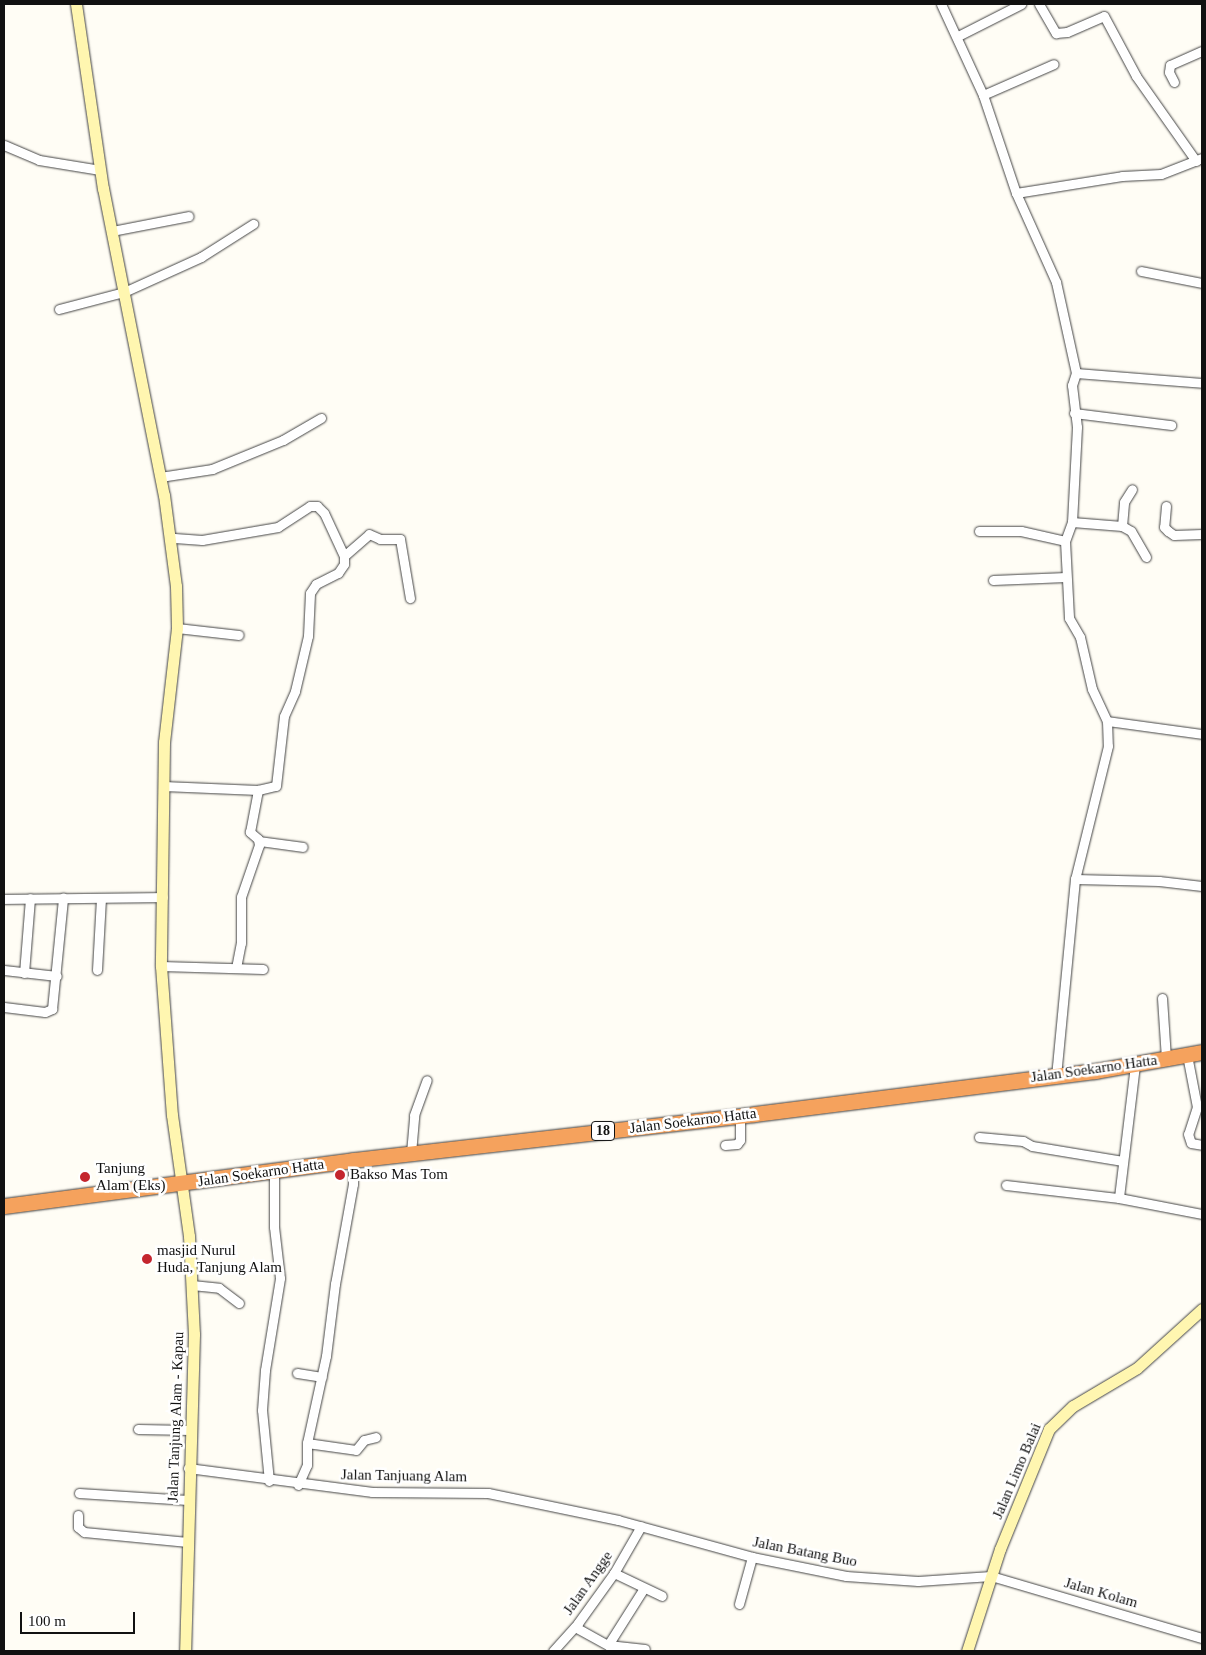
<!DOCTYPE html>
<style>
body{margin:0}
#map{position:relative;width:1206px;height:1655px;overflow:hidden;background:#fffdf5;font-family:Georgia,serif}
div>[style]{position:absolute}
.roads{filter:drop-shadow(0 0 1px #444) drop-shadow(0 0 1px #444)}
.street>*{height:9px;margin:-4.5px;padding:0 4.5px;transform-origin:4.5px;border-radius:4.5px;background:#fff}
.secondary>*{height:11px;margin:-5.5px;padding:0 5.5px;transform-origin:5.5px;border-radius:5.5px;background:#fff6b0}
.highway>*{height:15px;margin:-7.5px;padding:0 7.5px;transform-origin:7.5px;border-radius:7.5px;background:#f5a25d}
.dots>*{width:14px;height:14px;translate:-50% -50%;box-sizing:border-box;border:2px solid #fff;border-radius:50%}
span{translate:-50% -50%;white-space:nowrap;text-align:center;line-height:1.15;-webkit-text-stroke:5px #fff;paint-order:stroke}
.shield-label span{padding:1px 4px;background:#fff;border:1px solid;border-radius:4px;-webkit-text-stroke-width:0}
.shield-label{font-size:14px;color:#111;font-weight:700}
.street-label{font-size:15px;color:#111}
.poi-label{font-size:15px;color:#111}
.left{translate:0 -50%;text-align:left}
.frame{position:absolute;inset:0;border:5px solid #111;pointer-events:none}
.scale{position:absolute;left:20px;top:1612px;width:115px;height:22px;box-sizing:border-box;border:2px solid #111;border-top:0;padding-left:6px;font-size:15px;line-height:18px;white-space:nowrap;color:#111;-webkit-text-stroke:4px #fff;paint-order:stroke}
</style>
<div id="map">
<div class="roads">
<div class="street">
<i style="left:941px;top:4px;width:100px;rotate:65.2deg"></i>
<i style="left:983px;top:95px;width:103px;rotate:71.4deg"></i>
<i style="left:1016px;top:193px;width:98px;rotate:65.8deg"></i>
<i style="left:1056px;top:282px;width:93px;rotate:77.6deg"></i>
<i style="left:1076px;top:373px;width:13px;rotate:108deg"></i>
<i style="left:1072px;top:385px;width:42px;rotate:83.2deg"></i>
<i style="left:1077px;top:427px;width:95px;rotate:93deg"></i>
<i style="left:1072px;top:522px;width:20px;rotate:110deg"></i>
<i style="left:1065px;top:541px;width:77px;rotate:87deg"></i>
<i style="left:1069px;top:618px;width:22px;rotate:60deg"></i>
<i style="left:1080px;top:637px;width:53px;rotate:77deg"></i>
<i style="left:1092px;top:689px;width:35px;rotate:65deg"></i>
<i style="left:1107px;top:721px;width:25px;rotate:88deg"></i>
<i style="left:1108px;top:746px;width:137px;rotate:103.9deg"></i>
<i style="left:1075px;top:879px;width:198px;rotate:95.5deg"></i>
<i style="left:1039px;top:4px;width:34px;rotate:60deg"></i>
<i style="left:1056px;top:33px;width:11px;rotate:-5deg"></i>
<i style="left:1067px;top:32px;width:40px;rotate:-23.4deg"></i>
<i style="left:1104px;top:16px;width:68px;rotate:61.9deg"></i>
<i style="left:1136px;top:76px;width:104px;rotate:54.8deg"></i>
<i style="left:958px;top:36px;width:71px;rotate:-26.9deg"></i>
<i style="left:1174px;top:82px;width:11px;rotate:-117deg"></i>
<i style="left:1169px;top:72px;width:7px;rotate:-82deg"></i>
<i style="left:1170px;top:65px;width:35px;rotate:-24deg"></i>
<i style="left:983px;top:95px;width:77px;rotate:-23.6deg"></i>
<i style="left:4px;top:145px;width:38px;rotate:23deg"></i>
<i style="left:39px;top:160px;width:62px;rotate:9.3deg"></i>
<i style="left:1016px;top:193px;width:107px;rotate:-9.1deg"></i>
<i style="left:1122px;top:176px;width:39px;rotate:-3deg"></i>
<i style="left:1161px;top:174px;width:44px;rotate:-21.3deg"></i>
<i style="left:112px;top:231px;width:78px;rotate:-11deg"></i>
<i style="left:1141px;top:271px;width:62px;rotate:11.1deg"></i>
<i style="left:59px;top:309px;width:67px;rotate:-14.7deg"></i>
<i style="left:124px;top:292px;width:85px;rotate:-24.4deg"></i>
<i style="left:201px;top:257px;width:62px;rotate:-32.4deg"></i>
<i style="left:1076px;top:373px;width:126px;rotate:4.5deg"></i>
<i style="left:1074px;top:413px;width:98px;rotate:7.1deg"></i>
<i style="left:160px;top:477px;width:53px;rotate:-8.7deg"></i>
<i style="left:212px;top:469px;width:77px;rotate:-22.2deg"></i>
<i style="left:283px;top:440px;width:44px;rotate:-30.1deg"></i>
<i style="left:1166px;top:506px;width:21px;rotate:95deg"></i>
<i style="left:1164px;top:527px;width:6px;rotate:45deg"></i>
<i style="left:1168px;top:531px;width:7px;rotate:34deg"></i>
<i style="left:1174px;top:535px;width:28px;rotate:-2deg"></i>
<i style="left:1072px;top:522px;width:50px;rotate:4.6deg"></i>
<i style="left:1122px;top:526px;width:10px;rotate:29deg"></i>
<i style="left:1131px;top:531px;width:30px;rotate:60deg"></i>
<i style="left:1122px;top:526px;width:24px;rotate:-85deg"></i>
<i style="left:1124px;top:502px;width:15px;rotate:-58deg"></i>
<i style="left:979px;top:531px;width:42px"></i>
<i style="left:1021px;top:531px;width:45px;rotate:12.8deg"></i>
<i style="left:344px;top:556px;width:33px;rotate:-41deg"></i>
<i style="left:369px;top:534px;width:12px;rotate:24deg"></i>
<i style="left:380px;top:539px;width:20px"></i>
<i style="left:400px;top:539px;width:60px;rotate:80.4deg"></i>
<i style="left:993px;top:580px;width:73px;rotate:-2.4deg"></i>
<i style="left:177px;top:628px;width:62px;rotate:6.4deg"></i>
<i style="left:1107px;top:721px;width:96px;rotate:7.8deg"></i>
<i style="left:163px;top:786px;width:95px;rotate:2.4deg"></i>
<i style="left:258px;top:790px;width:18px;rotate:-13deg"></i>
<i style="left:276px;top:786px;width:70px;rotate:-83.5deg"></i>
<i style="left:284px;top:716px;width:27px;rotate:-66deg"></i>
<i style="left:295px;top:691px;width:57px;rotate:-76.7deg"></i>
<i style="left:308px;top:636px;width:43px;rotate:-87.3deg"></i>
<i style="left:310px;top:593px;width:11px;rotate:-56deg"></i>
<i style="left:316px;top:584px;width:25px;rotate:-27deg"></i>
<i style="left:338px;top:573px;width:11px;rotate:-56deg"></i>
<i style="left:344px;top:564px;width:8px;rotate:-90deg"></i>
<i style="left:344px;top:556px;width:47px;rotate:-114.9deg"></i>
<i style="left:324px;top:513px;width:10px;rotate:-135deg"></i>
<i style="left:317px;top:506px;width:7px;rotate:180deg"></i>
<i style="left:310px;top:506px;width:38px;rotate:147deg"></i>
<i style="left:278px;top:527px;width:77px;rotate:170.3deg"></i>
<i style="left:202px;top:540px;width:31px;rotate:-176deg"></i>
<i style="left:259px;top:841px;width:44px;rotate:7.8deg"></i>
<i style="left:1075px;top:879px;width:84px;rotate:1.4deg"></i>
<i style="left:1159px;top:881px;width:43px;rotate:6.6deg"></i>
<i style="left:4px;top:899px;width:159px;rotate:-0.7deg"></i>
<i style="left:161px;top:966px;width:102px;rotate:1.7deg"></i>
<i style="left:236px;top:968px;width:25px;rotate:-79deg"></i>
<i style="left:241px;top:943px;width:46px;rotate:-90deg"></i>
<i style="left:241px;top:897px;width:55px;rotate:-70.9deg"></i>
<i style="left:259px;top:845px;width:6px;rotate:-99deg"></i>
<i style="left:258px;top:839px;width:11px;rotate:-139deg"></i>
<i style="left:250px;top:832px;width:43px;rotate:-79.2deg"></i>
<i style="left:4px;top:970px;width:53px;rotate:6.5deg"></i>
<i style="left:97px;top:970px;width:72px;rotate:-86.8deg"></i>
<i style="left:24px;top:973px;width:75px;rotate:-85.4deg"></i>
<i style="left:1162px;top:998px;width:61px;rotate:86.2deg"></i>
<i style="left:4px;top:1007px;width:41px;rotate:7deg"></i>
<i style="left:45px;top:1012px;width:8px;rotate:-23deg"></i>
<i style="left:52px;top:1009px;width:112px;rotate:-84.3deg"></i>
<i style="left:1187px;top:1055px;width:53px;rotate:79.1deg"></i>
<i style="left:1197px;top:1107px;width:28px;rotate:108deg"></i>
<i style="left:1188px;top:1134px;width:9px;rotate:72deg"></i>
<i style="left:1191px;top:1143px;width:11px;rotate:10deg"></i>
<i style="left:1135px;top:1065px;width:134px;rotate:96.9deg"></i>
<i style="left:1119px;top:1198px;width:85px;rotate:10.9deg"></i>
<i style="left:979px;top:1137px;width:44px;rotate:5.2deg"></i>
<i style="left:1023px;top:1141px;width:10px;rotate:29deg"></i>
<i style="left:1032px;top:1146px;width:92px;rotate:9.4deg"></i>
<i style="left:725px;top:1145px;width:12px;rotate:-5deg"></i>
<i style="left:737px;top:1144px;width:5px;rotate:-53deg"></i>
<i style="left:740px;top:1140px;width:24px;rotate:-90deg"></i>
<i style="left:411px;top:1153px;width:38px;rotate:-85deg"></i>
<i style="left:414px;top:1115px;width:37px;rotate:-70deg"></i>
<i style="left:1006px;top:1185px;width:114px;rotate:6.6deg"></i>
<i style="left:192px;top:1285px;width:27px;rotate:6deg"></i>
<i style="left:219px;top:1288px;width:25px;rotate:37deg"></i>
<i style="left:297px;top:1373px;width:25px;rotate:9deg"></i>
<i style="left:138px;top:1429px;width:52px;rotate:1.1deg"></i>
<i style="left:307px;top:1443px;width:49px;rotate:8.1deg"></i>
<i style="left:356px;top:1450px;width:13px;rotate:-51deg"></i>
<i style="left:364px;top:1440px;width:12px;rotate:-14deg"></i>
<i style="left:188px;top:1468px;width:186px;rotate:7.4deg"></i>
<i style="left:372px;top:1492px;width:116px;rotate:0.5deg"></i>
<i style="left:488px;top:1493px;width:133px;rotate:11.7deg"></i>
<i style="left:618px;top:1520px;width:139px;rotate:15.4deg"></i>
<i style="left:752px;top:1557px;width:96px;rotate:11.4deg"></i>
<i style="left:846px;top:1576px;width:72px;rotate:4deg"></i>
<i style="left:918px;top:1581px;width:73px;rotate:-3.9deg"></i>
<i style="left:991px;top:1576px;width:220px;rotate:16.4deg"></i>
<i style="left:269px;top:1481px;width:71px;rotate:-95.6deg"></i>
<i style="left:262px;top:1410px;width:40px;rotate:-85.7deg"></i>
<i style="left:265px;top:1370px;width:93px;rotate:-80.7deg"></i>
<i style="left:280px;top:1278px;width:51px;rotate:-96.7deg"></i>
<i style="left:274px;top:1227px;width:57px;rotate:-90deg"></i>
<i style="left:298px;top:1485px;width:22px;rotate:-66deg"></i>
<i style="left:307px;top:1465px;width:22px;rotate:-90deg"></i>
<i style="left:307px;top:1443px;width:89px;rotate:-77.7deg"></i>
<i style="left:326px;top:1356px;width:73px;rotate:-82.9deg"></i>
<i style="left:335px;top:1284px;width:102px;rotate:-79.8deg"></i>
<i style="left:353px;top:1184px;width:24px;rotate:-90deg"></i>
<i style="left:79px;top:1493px;width:109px;rotate:3.7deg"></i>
<i style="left:78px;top:1515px;width:12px;rotate:90deg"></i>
<i style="left:78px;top:1527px;width:8px;rotate:40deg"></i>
<i style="left:84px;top:1532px;width:104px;rotate:5.5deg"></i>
<i style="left:614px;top:1573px;width:53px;rotate:25.6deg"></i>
<i style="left:739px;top:1604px;width:49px;rotate:-74.5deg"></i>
<i style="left:575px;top:1627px;width:38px;rotate:29deg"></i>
<i style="left:608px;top:1645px;width:37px;rotate:6deg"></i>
<i style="left:608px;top:1645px;width:67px;rotate:-57.7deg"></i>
<i style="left:553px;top:1651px;width:38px;rotate:-48deg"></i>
<i style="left:578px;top:1623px;width:62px;rotate:-54.2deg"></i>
<i style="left:614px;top:1573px;width:54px;rotate:-60.1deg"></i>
</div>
<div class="secondary">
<i style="left:76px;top:4px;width:186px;rotate:81.7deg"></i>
<i style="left:103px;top:188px;width:313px;rotate:78.8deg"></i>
<i style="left:164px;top:495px;width:92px;rotate:82.5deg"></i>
<i style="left:176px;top:586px;width:42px;rotate:88.6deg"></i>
<i style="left:177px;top:628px;width:115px;rotate:96.5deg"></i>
<i style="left:164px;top:742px;width:224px;rotate:90.8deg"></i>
<i style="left:161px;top:966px;width:149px;rotate:85.8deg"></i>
<i style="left:172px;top:1115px;width:122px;rotate:82deg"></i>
<i style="left:189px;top:1236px;width:98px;rotate:87.1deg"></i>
<i style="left:194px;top:1334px;width:317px;rotate:91.6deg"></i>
<i style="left:967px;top:1651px;width:107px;rotate:-72.1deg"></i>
<i style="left:1000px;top:1549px;width:130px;rotate:-67.8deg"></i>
<i style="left:1049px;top:1429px;width:33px;rotate:-44deg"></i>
<i style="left:1073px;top:1406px;width:74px;rotate:-30.7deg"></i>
<i style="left:1137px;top:1368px;width:88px;rotate:-42.2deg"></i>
</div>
<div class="highway">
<i style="left:4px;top:1206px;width:352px;rotate:-7.5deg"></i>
<i style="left:353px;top:1160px;width:404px;rotate:-6.5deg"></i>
<i style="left:754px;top:1114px;width:344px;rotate:-7.2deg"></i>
<i style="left:1095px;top:1071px;width:109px;rotate:-10.1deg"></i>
</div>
</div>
<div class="dots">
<i style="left:340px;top:1175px;background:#c4262e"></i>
<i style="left:85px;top:1177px;background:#c4262e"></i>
<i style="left:147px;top:1259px;background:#c4262e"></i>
</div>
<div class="shield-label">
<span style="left:603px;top:1131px">18</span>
</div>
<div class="street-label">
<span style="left:1094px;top:1069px;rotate:-8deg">Jalan Soekarno Hatta</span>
<span style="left:693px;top:1121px;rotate:-7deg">Jalan Soekarno Hatta</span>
<span style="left:261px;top:1173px;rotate:-8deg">Jalan Soekarno Hatta</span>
<span style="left:176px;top:1417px;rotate:-88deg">Jalan Tanjung Alam - Kapau</span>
<span style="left:1017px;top:1471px;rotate:-67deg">Jalan Limo Balai</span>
<span style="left:404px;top:1476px;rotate:1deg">Jalan Tanjuang Alam</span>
<span style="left:805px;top:1552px;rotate:11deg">Jalan Batang Buo</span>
<span style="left:588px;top:1583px;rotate:-55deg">Jalan Angge</span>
<span style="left:1101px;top:1593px;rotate:16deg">Jalan Kolam</span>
</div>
<div class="poi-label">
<span class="left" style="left:96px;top:1177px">Tanjung<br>Alam (Eks)</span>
<span class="left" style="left:350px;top:1175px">Bakso Mas Tom</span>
<span class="left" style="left:157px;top:1259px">masjid Nurul<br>Huda, Tanjung Alam</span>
</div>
<div class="frame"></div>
<div class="scale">100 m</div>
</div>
